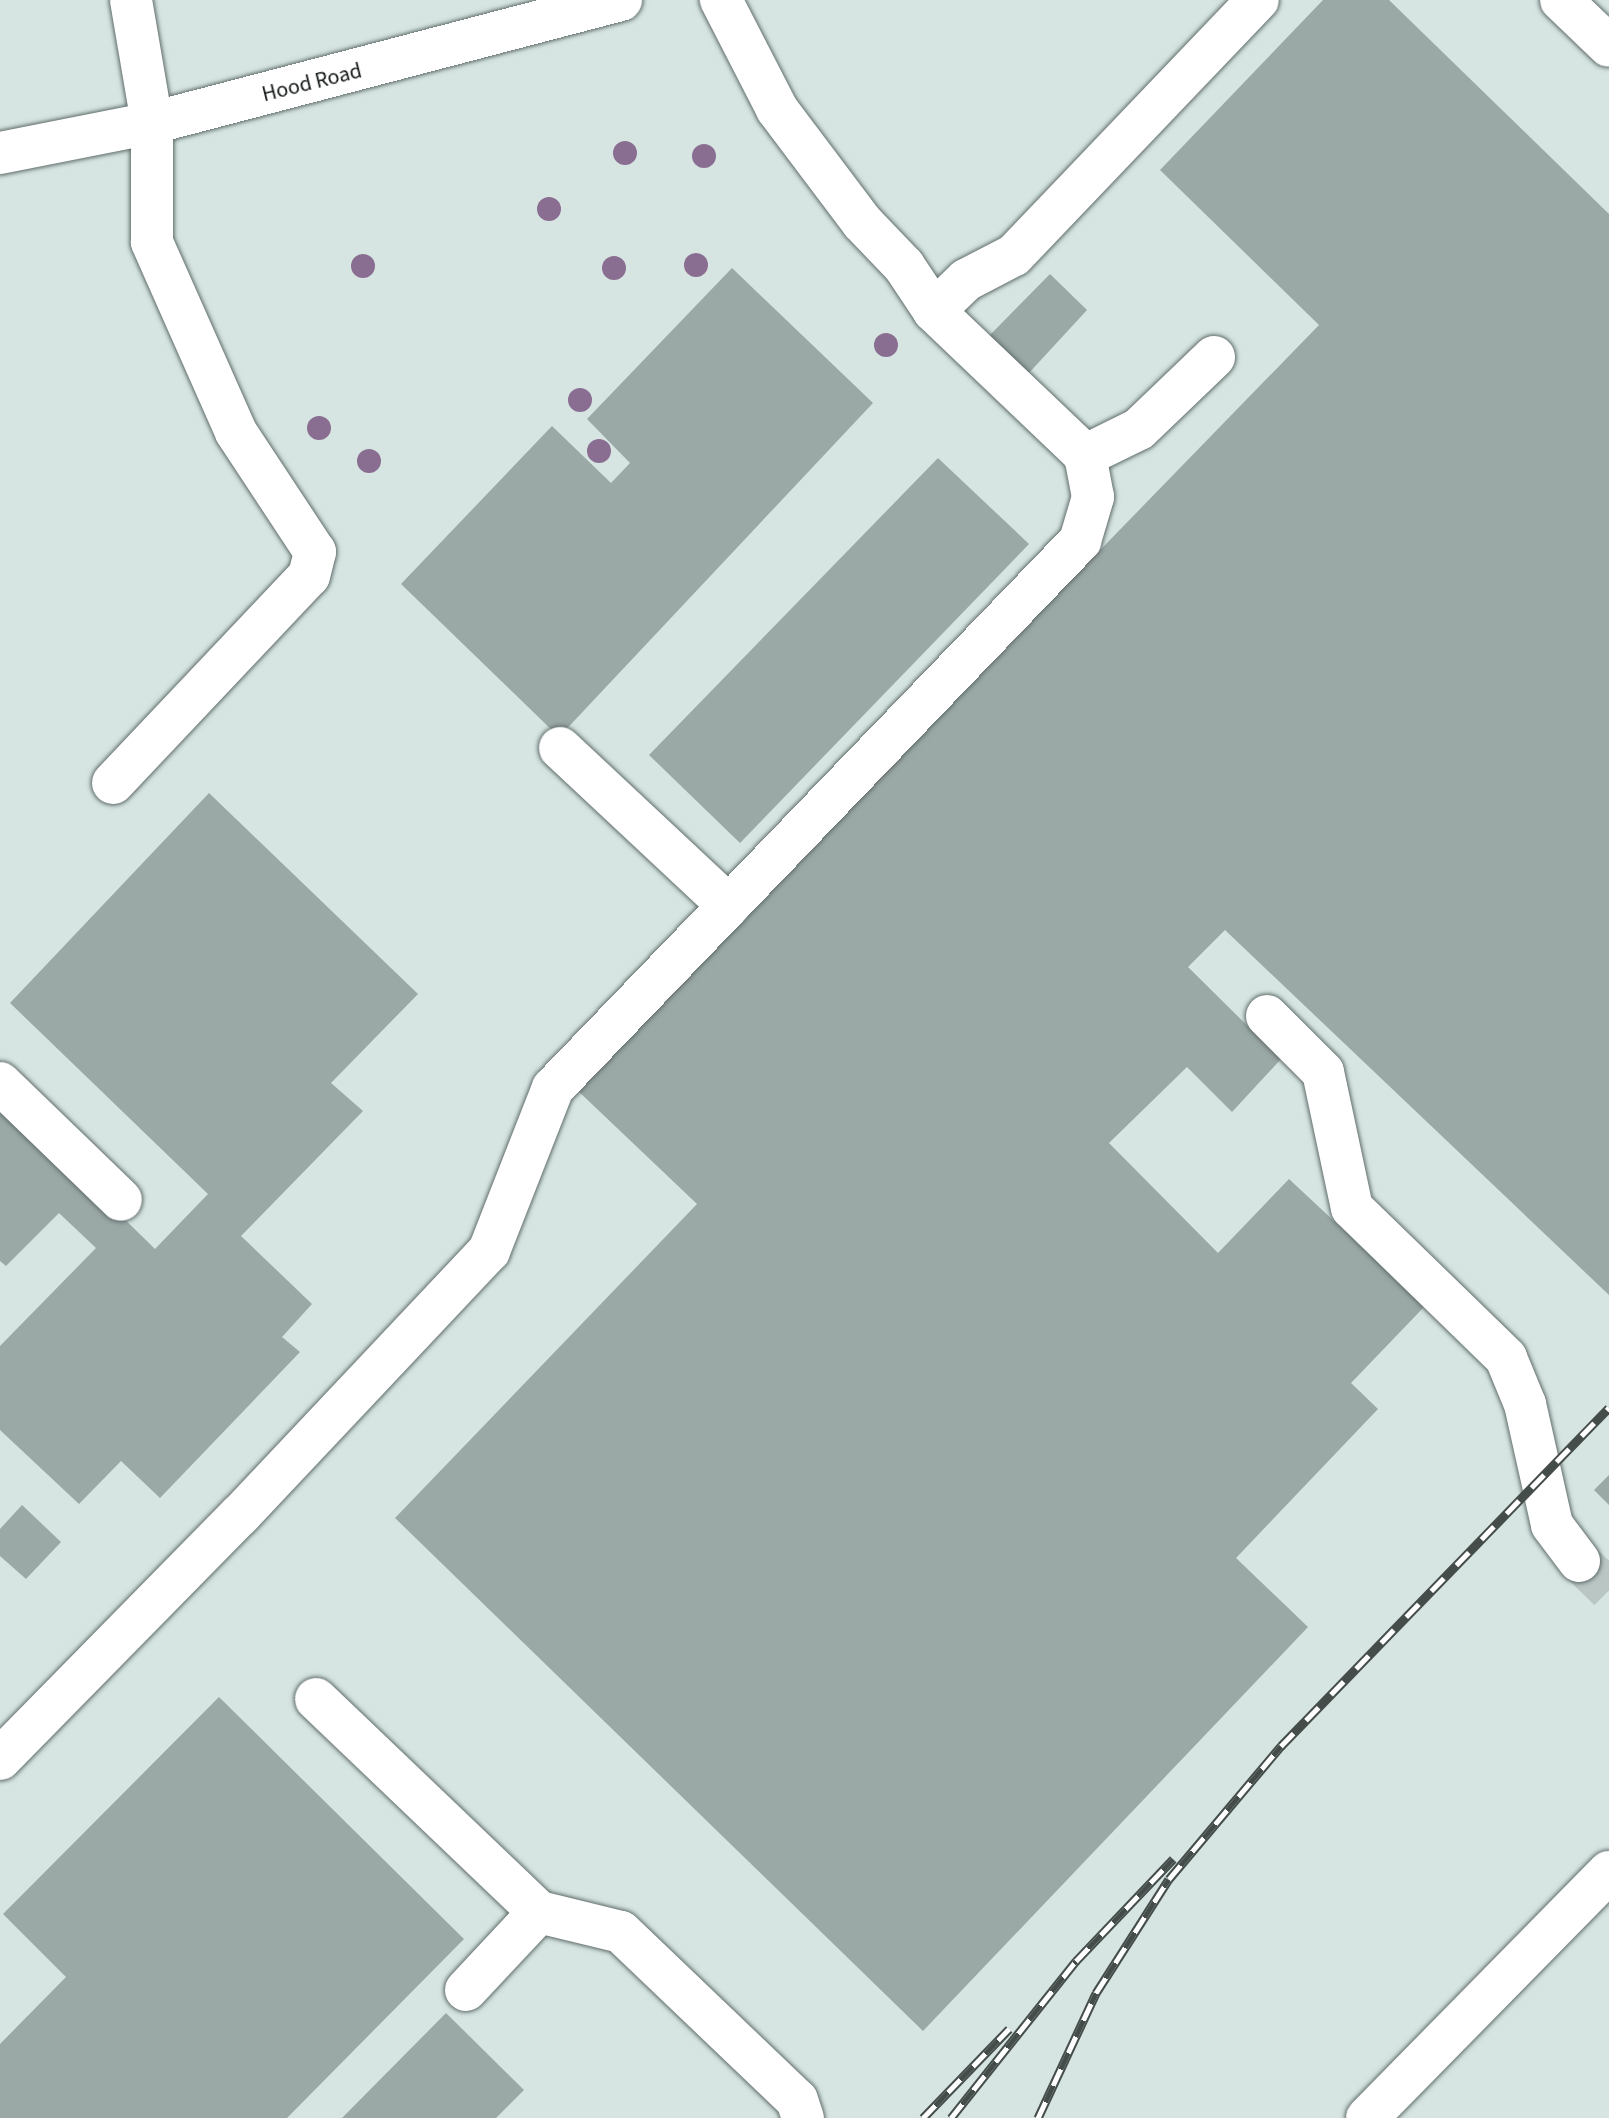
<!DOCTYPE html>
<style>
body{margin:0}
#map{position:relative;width:1609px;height:2118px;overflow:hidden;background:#d6e5e2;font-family:"Source Sans 3",sans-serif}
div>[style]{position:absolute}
.building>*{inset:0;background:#9aa8a6}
.minor-tunnel>*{height:42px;margin-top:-21px;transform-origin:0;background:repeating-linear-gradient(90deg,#b9c6c4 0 42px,transparent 0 63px)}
.roads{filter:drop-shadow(0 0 2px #606d6b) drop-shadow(0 0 2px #606d6b)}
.minor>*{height:42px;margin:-21px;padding:0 21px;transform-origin:21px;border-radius:21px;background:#fff}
.rail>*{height:9px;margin-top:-4.5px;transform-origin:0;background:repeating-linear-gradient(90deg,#fff 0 18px,#454d4b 0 36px);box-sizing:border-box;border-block:2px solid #454d4b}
.trees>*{width:24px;height:24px;margin:-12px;border-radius:50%;background:#8a6e91}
span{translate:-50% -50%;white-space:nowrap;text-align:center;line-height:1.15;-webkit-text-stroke:7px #fff;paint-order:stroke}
.street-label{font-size:22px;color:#141918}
</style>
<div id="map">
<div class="building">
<i style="clip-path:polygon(1323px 0,1389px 0,1609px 214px,1609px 1295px,1225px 930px,1188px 967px,1281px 1059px,1232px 1112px,1187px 1067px,1109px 1143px,1218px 1253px,1289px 1179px,1425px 1306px,1351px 1383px,1378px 1409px,1236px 1558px,1308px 1627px,923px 2031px,395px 1518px,697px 1204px,576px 1089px,1319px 325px,1160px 170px)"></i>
<i style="clip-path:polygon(732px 268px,873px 403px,559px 737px,401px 584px,552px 426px,611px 483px,630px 463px,587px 419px)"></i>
<i style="clip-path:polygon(1050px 274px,1087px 310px,1028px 374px,989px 336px)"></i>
<i style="clip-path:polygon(938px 458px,1029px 544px,740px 843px,649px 755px)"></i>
<i style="clip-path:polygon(209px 793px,418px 994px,331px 1083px,363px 1111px,241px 1236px,312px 1304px,282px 1337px,300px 1352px,160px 1498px,121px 1461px,79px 1504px,0 1430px,0 1346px,96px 1248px,59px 1213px,6px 1266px,0 1261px,0 1097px,155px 1249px,208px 1194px,10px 1003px)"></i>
<i style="clip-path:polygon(1609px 1475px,1609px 1505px,1594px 1490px)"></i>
<i style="clip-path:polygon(22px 1505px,61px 1542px,26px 1579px,0 1556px,0 1529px)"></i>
<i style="clip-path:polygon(219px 1697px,464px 1939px,287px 2118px,0 2118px,0 2044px,66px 1977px,3px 1914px)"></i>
<i style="clip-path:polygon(446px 2013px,524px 2090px,496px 2118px,342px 2118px)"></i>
</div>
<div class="minor-tunnel">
<i style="left:1579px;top:1561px;width:42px;rotate:44deg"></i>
</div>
<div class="roads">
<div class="minor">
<i style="left:1561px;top:0;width:66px;rotate:43.8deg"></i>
<i style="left:0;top:153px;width:155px;rotate:-11.2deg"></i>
<i style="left:152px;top:123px;width:485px;rotate:-14.7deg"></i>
<i style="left:934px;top:311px;width:45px;rotate:-44.1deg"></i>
<i style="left:966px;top:280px;width:54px;rotate:-27.5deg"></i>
<i style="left:1014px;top:255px;width:353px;rotate:-46.3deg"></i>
<i style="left:1084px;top:456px;width:61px;rotate:-26.1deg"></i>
<i style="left:1139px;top:429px;width:104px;rotate:-43.8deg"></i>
<i style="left:560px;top:748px;width:231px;rotate:43.1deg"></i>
<i style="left:113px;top:783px;width:285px;rotate:-46.6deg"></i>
<i style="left:309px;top:576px;width:25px;rotate:-76deg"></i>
<i style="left:315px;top:552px;width:144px;rotate:-123.4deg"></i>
<i style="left:236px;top:432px;width:208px;rotate:-113.9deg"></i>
<i style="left:152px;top:242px;width:119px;rotate:-90deg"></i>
<i style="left:152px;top:123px;width:125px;rotate:-99.7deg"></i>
<i style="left:1267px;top:1016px;width:79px;rotate:45deg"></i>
<i style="left:1323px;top:1072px;width:139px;rotate:78deg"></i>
<i style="left:1352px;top:1208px;width:215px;rotate:44.2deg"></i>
<i style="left:1506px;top:1358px;width:50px;rotate:67.6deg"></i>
<i style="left:1525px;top:1404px;width:124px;rotate:77.4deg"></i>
<i style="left:1552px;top:1525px;width:45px;rotate:53.1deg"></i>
<i style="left:0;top:1083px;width:168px;rotate:44deg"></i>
<i style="left:316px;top:1699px;width:308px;rotate:43.7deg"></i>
<i style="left:539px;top:1912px;width:84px;rotate:13.7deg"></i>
<i style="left:621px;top:1932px;width:243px;rotate:43.7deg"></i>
<i style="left:797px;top:2100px;width:19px;rotate:72deg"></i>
<i style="left:0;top:1759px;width:342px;rotate:-45.5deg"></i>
<i style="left:240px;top:1515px;width:363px;rotate:-46.7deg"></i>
<i style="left:489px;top:1251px;width:175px;rotate:-68.6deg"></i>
<i style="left:553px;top:1088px;width:760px;rotate:-46.07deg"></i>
<i style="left:1080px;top:541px;width:46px;rotate:-73.5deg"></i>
<i style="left:1093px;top:497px;width:43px;rotate:-100.8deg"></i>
<i style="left:1085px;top:455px;width:209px;rotate:-136.4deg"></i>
<i style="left:934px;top:311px;width:54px;rotate:-123.7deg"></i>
<i style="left:904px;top:266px;width:61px;rotate:-133.7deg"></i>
<i style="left:862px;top:222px;width:141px;rotate:-127deg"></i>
<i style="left:777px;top:109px;width:123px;rotate:-117.2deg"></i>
<i style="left:466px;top:1990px;width:107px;rotate:-46.9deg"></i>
<i style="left:1367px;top:2118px;width:345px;rotate:-45.5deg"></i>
</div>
</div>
<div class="rail">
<i style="left:923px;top:2118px;width:124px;rotate:-46deg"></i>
<i style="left:951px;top:2118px;width:201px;rotate:-51.5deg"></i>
<i style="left:1076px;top:1961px;width:141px;rotate:-46.4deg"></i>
<i style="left:1038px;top:2118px;width:138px;rotate:-65.1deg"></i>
<i style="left:1096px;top:1993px;width:135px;rotate:-57.4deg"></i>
<i style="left:1169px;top:1879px;width:174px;rotate:-49.9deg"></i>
<i style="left:1281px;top:1746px;width:471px;rotate:-45.9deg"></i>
</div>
<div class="trees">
<i style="left:625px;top:153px"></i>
<i style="left:704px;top:156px"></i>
<i style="left:549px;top:209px"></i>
<i style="left:696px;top:265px"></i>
<i style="left:363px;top:266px"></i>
<i style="left:614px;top:268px"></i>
<i style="left:886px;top:345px"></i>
<i style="left:580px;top:400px"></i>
<i style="left:319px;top:428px"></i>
<i style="left:599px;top:451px"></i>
<i style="left:369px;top:461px"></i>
</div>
<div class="street-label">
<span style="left:312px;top:83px;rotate:-14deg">Hood Road</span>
</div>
</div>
